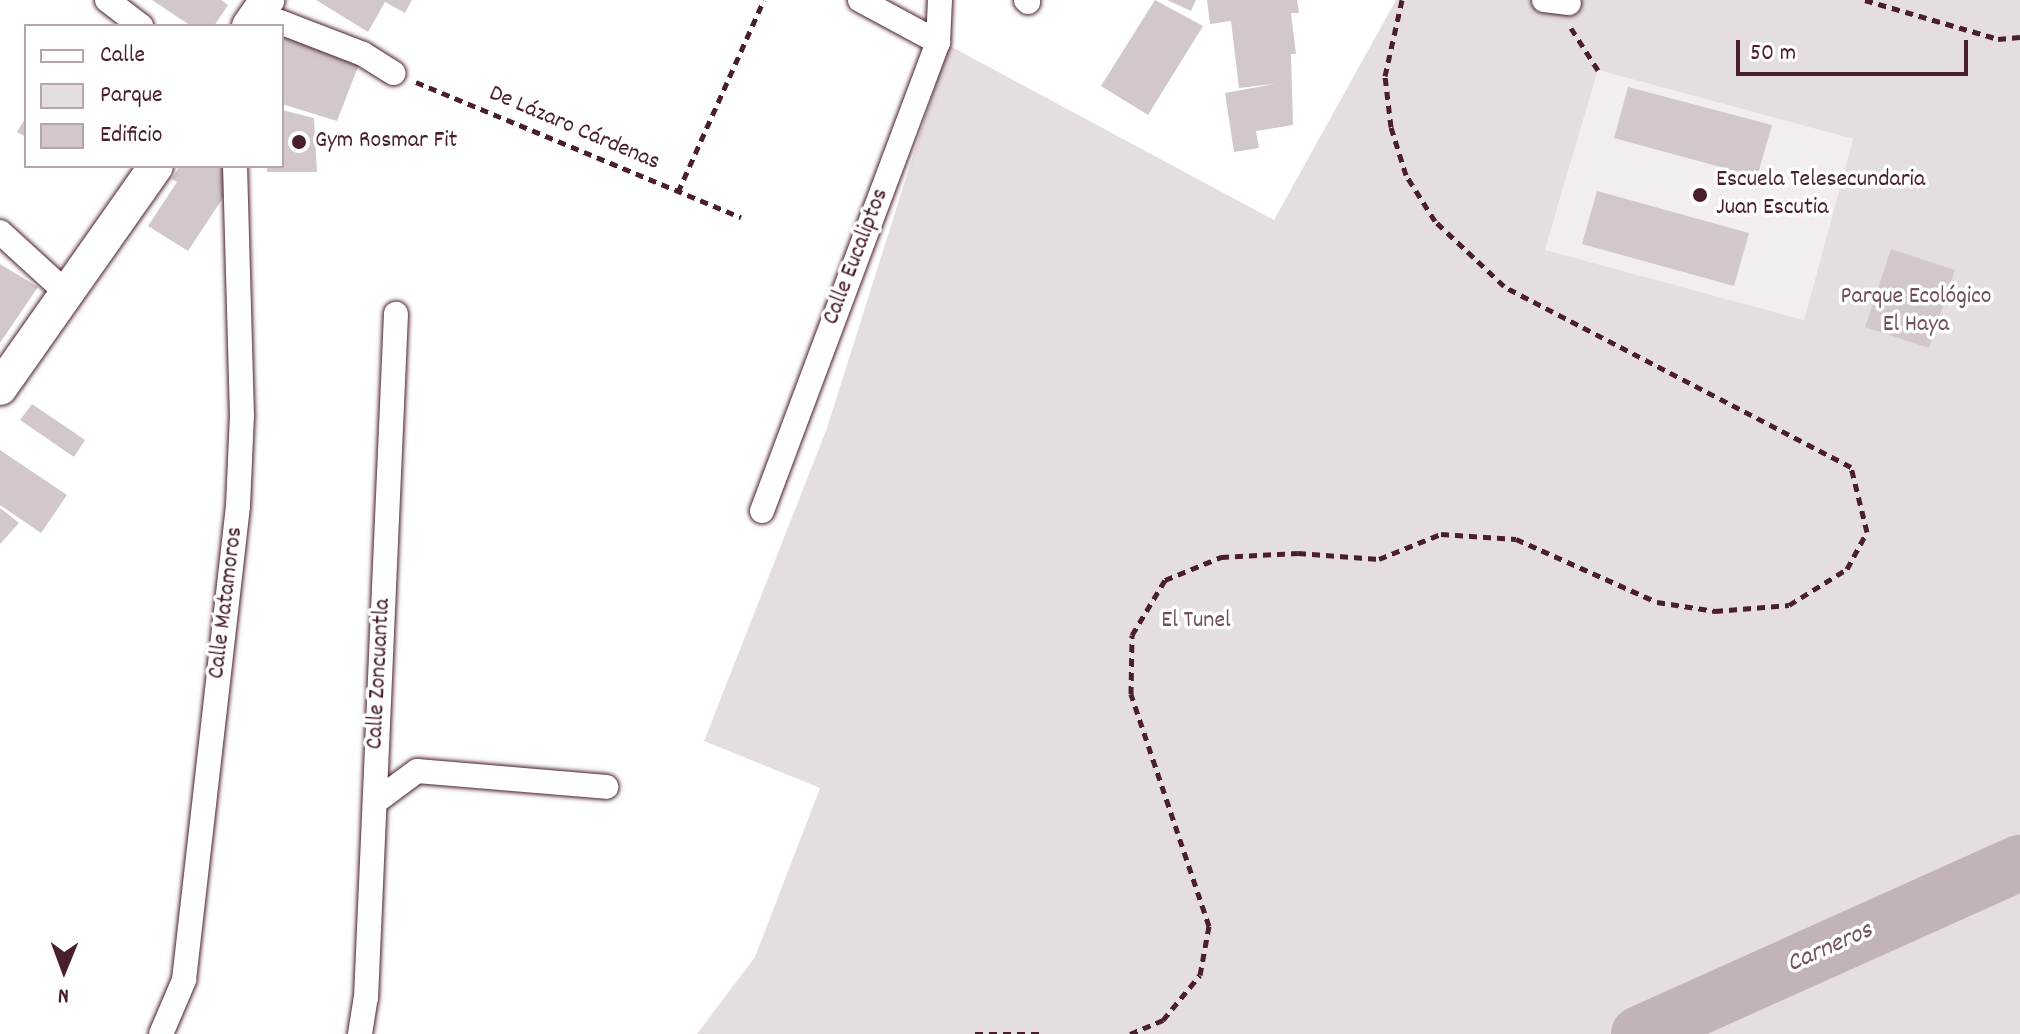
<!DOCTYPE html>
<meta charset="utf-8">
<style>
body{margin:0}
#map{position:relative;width:2020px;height:1034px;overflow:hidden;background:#fff;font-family:Dekko,sans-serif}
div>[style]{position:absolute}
.built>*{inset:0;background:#f2eeef}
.green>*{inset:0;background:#e5dee0}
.river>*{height:56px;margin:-28px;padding:0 28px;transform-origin:28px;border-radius:28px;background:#c1b3b6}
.building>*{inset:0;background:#d2c7cb}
.path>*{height:5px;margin-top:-2.5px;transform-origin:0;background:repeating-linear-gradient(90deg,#4a1f2b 0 8px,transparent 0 14px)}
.roads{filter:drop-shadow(0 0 2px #4a1f2b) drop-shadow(0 0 2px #4a1f2b)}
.street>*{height:24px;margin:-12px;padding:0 12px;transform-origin:12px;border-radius:12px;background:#fff}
.secondary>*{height:34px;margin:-17px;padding:0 17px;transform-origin:17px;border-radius:17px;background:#fff}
.dots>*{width:22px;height:22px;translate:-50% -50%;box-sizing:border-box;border:4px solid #fff;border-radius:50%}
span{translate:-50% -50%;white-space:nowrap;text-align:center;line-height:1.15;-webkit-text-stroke:7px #fff;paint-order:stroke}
.street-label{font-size:24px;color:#4a1f2b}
.poi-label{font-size:24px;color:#4a1f2b}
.left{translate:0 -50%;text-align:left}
.park-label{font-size:24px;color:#714f58}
.water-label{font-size:26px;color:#74535c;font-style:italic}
.legend{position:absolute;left:24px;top:24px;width:260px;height:144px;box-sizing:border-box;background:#fff;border:2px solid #b7a5aa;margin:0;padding:10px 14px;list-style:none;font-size:24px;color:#4a1f2b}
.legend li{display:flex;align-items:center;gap:16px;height:40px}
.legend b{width:40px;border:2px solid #b7a5aa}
.north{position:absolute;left:24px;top:930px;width:80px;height:80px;-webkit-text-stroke:6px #fff;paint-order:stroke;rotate:181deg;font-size:22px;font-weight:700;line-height:32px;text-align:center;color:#4a1f2b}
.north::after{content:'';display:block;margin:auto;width:28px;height:36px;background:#4a1f2b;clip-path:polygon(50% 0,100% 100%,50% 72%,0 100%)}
.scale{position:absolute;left:1736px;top:40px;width:232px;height:36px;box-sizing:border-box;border:4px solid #4a1f2b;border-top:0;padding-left:10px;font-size:24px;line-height:28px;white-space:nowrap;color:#4a1f2b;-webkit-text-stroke:6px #fff;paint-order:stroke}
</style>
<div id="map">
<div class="built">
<i style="clip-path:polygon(1598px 70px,1853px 139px,1804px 320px,1545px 251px)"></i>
</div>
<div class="green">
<i style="clip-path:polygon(evenodd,1396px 0,2020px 0,2020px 1034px,697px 1034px,755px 957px,820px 788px,704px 741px,827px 428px,948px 45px,1274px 220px,1396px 0,1598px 70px,1853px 139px,1804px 320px,1545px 250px,1598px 70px)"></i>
</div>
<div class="river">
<i style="left:1639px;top:1034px;width:418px;rotate:-24.2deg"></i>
</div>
<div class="building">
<i style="clip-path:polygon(152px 0,221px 0,228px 5px,214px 26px,191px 26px)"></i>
<i style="clip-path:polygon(316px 0,412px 0,405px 13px,385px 2px,368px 32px)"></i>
<i style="clip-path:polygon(1155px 0,1203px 26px,1148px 115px,1101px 86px)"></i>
<i style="clip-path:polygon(1167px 0,1196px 0,1191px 11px)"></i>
<i style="clip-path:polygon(1207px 0,1297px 0,1299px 13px,1291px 13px,1296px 54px,1291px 54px,1293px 125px,1256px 131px,1259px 148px,1234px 152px,1225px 93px,1275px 84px,1239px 88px,1231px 21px,1210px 24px)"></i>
<i style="clip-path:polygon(282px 26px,363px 54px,337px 121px,282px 104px)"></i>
<i style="clip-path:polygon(1628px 87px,1772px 125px,1757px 177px,1614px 138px)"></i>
<i style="clip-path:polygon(282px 110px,314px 118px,317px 172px,267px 172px,267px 166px,282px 166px)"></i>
<i style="clip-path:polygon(26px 117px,26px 137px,17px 132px)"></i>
<i style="clip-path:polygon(180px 166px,232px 166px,232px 184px,188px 251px,148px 226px,177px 182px,172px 179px)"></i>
<i style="clip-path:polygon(1597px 191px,1749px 233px,1734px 286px,1582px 244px)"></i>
<i style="clip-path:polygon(1891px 249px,1955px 270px,1929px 348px,1865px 327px)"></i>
<i style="clip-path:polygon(0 264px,38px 287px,0 343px)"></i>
<i style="clip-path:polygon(32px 404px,85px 440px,74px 457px,20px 420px)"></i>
<i style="clip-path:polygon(0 450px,67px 495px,41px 533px,0 505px)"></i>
<i style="clip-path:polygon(0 508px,19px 523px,0 544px)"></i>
</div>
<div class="path">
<i style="left:1865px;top:0;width:139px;rotate:16.3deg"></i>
<i style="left:1998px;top:39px;width:22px;rotate:-5deg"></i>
<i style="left:1571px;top:28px;width:50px;rotate:57.3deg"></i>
<i style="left:416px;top:82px;width:352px;rotate:22.6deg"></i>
<i style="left:678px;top:192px;width:210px;rotate:-65.9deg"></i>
<i style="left:975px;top:1034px;width:66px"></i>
<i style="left:1130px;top:1034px;width:36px;rotate:-23deg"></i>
<i style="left:1163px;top:1020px;width:58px;rotate:-50.6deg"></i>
<i style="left:1200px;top:975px;width:50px;rotate:-79.6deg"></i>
<i style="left:1209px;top:926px;width:245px;rotate:-108.6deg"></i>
<i style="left:1131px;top:694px;width:59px;rotate:-89deg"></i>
<i style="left:1132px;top:635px;width:64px;rotate:-59deg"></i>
<i style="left:1165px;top:580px;width:61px;rotate:-22.3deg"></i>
<i style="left:1221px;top:557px;width:77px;rotate:-3deg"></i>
<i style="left:1298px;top:553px;width:81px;rotate:4.2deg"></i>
<i style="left:1379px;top:559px;width:67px;rotate:-22deg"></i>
<i style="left:1441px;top:534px;width:75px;rotate:3.8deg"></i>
<i style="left:1516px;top:539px;width:154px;rotate:24.1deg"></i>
<i style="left:1657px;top:602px;width:59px;rotate:8.8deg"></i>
<i style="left:1715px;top:611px;width:74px;rotate:-4.6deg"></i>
<i style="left:1789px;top:605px;width:68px;rotate:-31.8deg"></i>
<i style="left:1847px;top:569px;width:42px;rotate:-61.6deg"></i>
<i style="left:1867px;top:532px;width:67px;rotate:-103.8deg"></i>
<i style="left:1851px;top:467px;width:391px;rotate:-152.5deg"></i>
<i style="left:1504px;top:286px;width:95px;rotate:-136.7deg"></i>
<i style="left:1435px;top:221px;width:54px;rotate:-122.2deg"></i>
<i style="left:1406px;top:175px;width:50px;rotate:-107.4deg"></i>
<i style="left:1391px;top:127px;width:51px;rotate:-96.7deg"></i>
<i style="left:1385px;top:76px;width:78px;rotate:-77.4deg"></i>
</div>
<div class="roads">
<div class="street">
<i style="left:107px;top:0;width:43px;rotate:37.4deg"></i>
<i style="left:860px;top:0;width:89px;rotate:28.3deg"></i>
<i style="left:1026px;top:0;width:3px;rotate:45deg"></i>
<i style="left:1544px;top:0;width:25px;rotate:7deg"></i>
<i style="left:254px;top:19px;width:26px;rotate:7deg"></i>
<i style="left:280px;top:22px;width:89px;rotate:21.1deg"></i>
<i style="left:363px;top:54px;width:36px;rotate:32deg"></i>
<i style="left:0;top:232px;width:93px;rotate:42.4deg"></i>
<i style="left:762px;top:511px;width:501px;rotate:-69.43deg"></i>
<i style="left:938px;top:42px;width:42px;rotate:-87.3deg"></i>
<i style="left:375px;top:802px;width:52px;rotate:-36.4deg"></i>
<i style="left:417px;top:771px;width:190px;rotate:4.8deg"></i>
<i style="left:161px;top:1034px;width:59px;rotate:-66.9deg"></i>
<i style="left:184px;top:980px;width:477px;rotate:-83.5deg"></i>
<i style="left:238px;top:506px;width:90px;rotate:-87.5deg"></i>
<i style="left:242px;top:416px;width:250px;rotate:-91.6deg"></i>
<i style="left:360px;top:1034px;width:36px;rotate:-81deg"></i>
<i style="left:366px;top:998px;width:685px;rotate:-87.49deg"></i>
</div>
<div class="secondary">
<i style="left:249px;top:26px;width:32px;rotate:-55deg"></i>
<i style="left:0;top:388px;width:271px;rotate:-54.9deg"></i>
</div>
</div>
<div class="dots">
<i style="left:299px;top:142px;background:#4a1f2b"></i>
<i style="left:1700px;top:195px;background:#4a1f2b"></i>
</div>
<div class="street-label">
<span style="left:574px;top:129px;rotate:23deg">De Lázaro Cárdenas</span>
<span style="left:857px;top:257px;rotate:-69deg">Calle Eucaliptos</span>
<span style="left:227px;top:603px;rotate:-83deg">Calle Matamoros</span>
<span style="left:380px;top:674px;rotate:-87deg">Calle Zoncuantla</span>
</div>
<div class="poi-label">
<span class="left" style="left:315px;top:142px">Gym Rosmar Fit</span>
<span class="left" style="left:1716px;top:195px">Escuela Telesecundaria<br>Juan Escutia</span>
</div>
<div class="park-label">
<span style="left:1916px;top:312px">Parque Ecológico<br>El Haya</span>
<span style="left:1196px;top:622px">El Tunel</span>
</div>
<div class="water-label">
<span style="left:1830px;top:948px;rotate:-24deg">Carneros</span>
</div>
<ul class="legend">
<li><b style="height:10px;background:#fff"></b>Calle</li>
<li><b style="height:22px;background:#e5dee0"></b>Parque</li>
<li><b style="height:22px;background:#d2c7cb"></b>Edificio</li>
</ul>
<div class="north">N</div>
<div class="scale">50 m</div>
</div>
